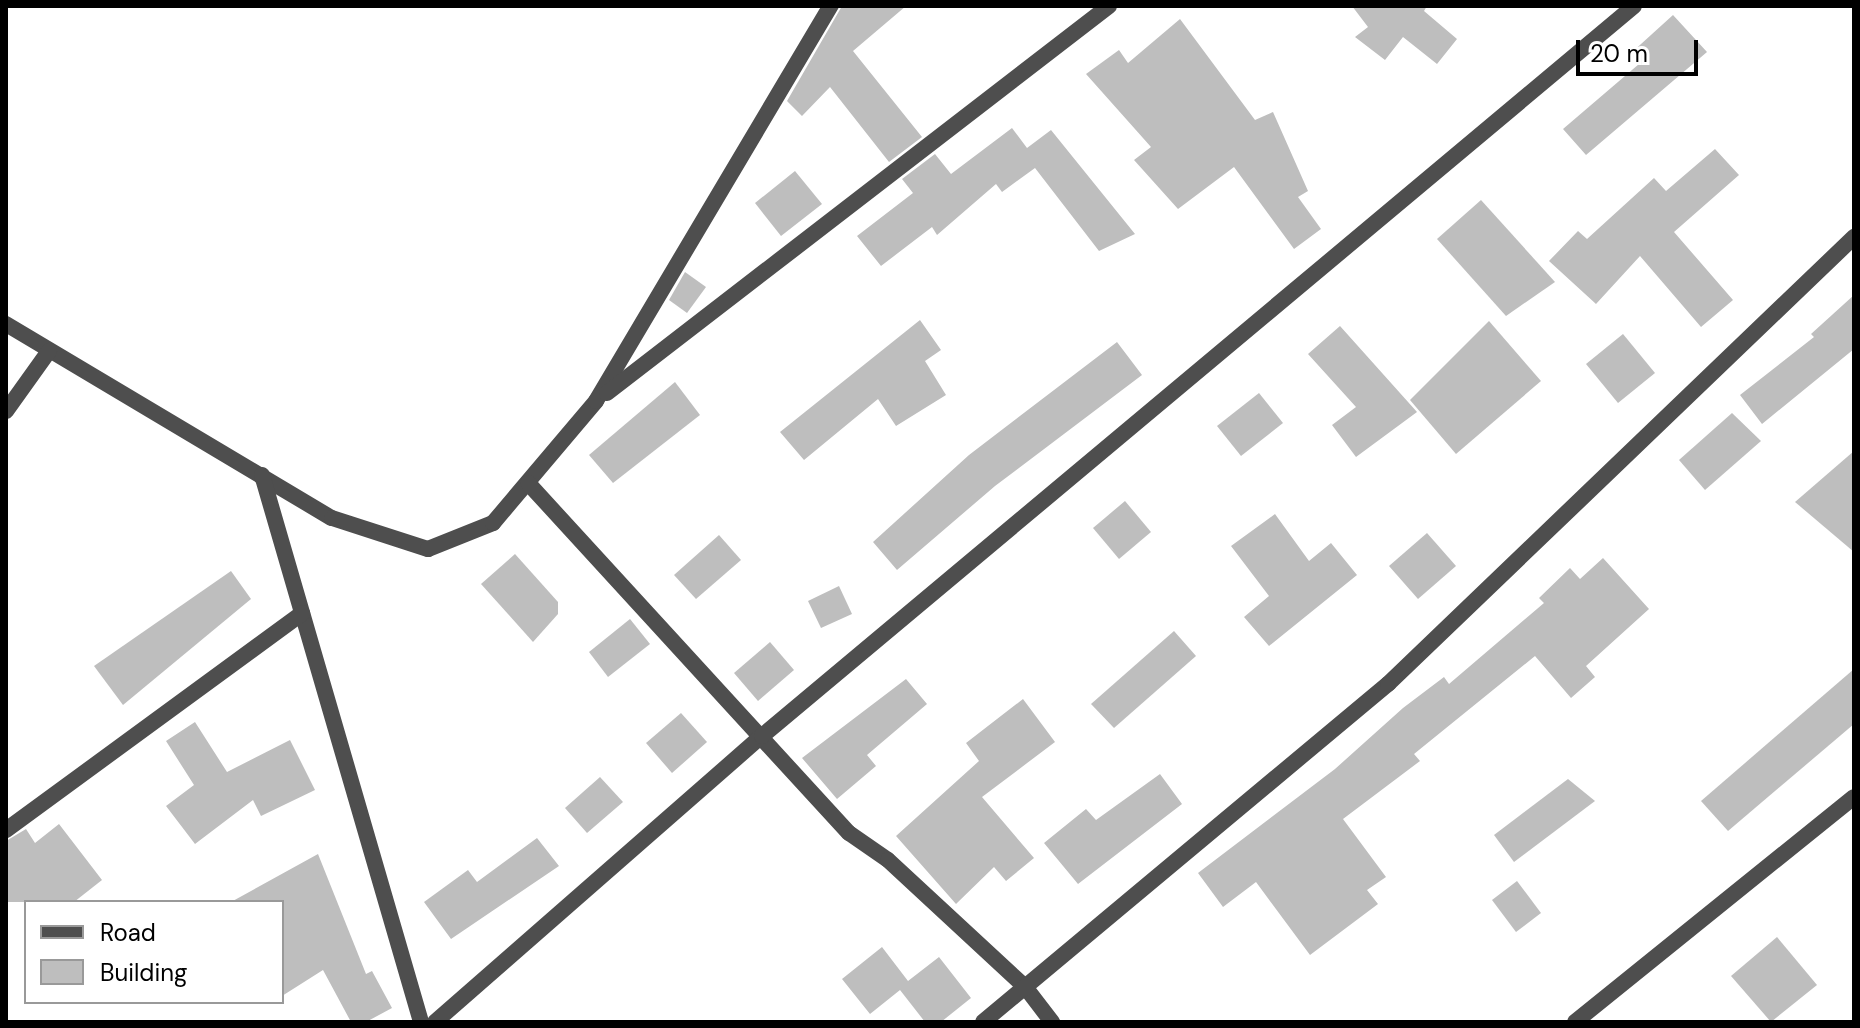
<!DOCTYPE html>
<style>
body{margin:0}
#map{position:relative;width:1860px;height:1028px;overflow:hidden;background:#fff;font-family:"DM Sans",sans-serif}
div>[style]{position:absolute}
.building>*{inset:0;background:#bebebe}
.minor>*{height:16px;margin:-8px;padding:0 8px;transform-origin:8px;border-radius:8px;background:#4e4e4e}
span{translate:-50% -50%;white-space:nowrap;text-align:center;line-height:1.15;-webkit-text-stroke:7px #fff;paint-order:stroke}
.frame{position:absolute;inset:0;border:8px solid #000;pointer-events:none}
.legend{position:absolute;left:24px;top:900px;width:260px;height:104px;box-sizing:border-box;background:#fff;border:2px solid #999;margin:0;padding:10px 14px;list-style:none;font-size:24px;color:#000}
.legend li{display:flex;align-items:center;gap:16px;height:40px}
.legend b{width:40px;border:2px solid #999}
.scale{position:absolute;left:1576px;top:40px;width:122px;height:36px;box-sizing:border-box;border:4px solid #000;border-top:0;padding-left:10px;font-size:24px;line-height:28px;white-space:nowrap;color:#000;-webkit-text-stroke:6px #fff;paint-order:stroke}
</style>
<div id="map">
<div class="building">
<i style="clip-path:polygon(842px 6px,906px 6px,853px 51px,922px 137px,889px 162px,830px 87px,802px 116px,787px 101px)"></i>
<i style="clip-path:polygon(1352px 6px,1427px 6px,1424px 11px,1457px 39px,1437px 64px,1403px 37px,1385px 60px,1355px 37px,1368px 27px)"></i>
<i style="clip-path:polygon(1673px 15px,1707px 52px,1586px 155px,1563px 129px,1639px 64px,1630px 54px)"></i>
<i style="clip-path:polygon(1180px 19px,1255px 120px,1273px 112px,1308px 191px,1298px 197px,1321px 229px,1294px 249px,1234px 167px,1178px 209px,1134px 160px,1151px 147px,1086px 74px,1119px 50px,1128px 63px)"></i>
<i style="clip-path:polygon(1012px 128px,1027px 148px,1051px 130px,1135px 234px,1099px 251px,1035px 168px,1002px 192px,996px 184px,937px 235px,932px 227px,881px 266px,857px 236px,913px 193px,902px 179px,935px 154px,951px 174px)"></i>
<i style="clip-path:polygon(1715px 149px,1739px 175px,1674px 232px,1733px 300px,1701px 327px,1640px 256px,1596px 304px,1549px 261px,1578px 231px,1587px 239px,1654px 178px,1666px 191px)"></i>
<i style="clip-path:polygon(795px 171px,822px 204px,781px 236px,755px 203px)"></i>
<i style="clip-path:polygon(1481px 200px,1555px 282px,1506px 316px,1437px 239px)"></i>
<i style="clip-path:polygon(685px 272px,706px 287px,687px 313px,669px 300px)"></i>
<i style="clip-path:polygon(1854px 295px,1854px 349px,1762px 424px,1740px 395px,1814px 337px,1811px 334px)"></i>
<i style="clip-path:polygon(920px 320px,941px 350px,925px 361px,946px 395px,896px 426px,878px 399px,804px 460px,780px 432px)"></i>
<i style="clip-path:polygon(1489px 321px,1541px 381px,1456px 454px,1410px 400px)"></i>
<i style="clip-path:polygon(1340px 326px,1417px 412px,1356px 457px,1332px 425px,1356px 407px,1308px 354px)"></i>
<i style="clip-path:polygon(1623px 334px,1655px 373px,1618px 403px,1586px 364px)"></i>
<i style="clip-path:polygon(1117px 342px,1142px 375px,995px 486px,897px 570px,873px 542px,969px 455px)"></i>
<i style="clip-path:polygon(675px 382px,700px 415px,613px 483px,589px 455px)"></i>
<i style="clip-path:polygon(1259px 393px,1283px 423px,1241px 456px,1217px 426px)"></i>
<i style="clip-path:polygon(1732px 413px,1761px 441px,1705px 490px,1679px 460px)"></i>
<i style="clip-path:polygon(1854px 451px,1854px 552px,1795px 502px)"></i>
<i style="clip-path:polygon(1125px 501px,1151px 532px,1119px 559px,1093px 528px)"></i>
<i style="clip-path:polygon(1275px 514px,1309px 561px,1331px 543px,1357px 575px,1269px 646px,1244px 617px,1269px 596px,1231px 546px)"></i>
<i style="clip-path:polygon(1427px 533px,1456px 566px,1418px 599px,1389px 566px)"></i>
<i style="clip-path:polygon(719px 535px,741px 560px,696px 599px,674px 575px)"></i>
<i style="clip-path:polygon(515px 554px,558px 602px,558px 614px,533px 642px,481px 584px)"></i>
<i style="clip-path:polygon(1603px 558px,1649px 609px,1586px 666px,1595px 677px,1571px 698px,1535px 656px,1414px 754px,1420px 761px,1343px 819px,1386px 877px,1367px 890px,1378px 904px,1310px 955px,1256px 882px,1223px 907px,1198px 873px,1335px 769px,1403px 708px,1444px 677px,1449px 684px,1544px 603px,1539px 598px,1570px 568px,1580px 579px)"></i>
<i style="clip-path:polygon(231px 571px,251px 599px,123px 705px,94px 666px)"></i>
<i style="clip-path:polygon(839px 586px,852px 614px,821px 628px,808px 601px)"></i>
<i style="clip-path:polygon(630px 619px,650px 644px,608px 677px,589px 652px)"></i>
<i style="clip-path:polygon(1174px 631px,1196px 656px,1114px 728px,1091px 704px)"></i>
<i style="clip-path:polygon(770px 642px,794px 670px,758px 701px,734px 673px)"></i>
<i style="clip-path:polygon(1854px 669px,1854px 724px,1728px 831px,1701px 801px)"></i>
<i style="clip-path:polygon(906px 679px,927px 704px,867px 755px,876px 766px,837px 799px,802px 758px)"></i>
<i style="clip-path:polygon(1023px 699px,1055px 742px,982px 797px,1034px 858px,1006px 881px,994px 867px,956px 904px,896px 836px,979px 761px,966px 743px)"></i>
<i style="clip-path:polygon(681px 713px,707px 742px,672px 773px,646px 743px)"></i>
<i style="clip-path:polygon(195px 722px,227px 772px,290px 740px,315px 790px,261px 816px,253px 800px,195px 844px,166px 806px,194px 785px,166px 741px)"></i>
<i style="clip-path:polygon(1160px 774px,1182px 804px,1078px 884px,1044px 843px,1086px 809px,1096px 820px)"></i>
<i style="clip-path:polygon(600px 777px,623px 802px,587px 833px,565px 808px)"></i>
<i style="clip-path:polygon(1568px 779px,1595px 801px,1514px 862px,1494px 835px)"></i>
<i style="clip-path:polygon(59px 824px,102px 880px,74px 902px,6px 902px,6px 841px,26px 829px,35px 843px)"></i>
<i style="clip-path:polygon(537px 838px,559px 866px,451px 939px,424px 902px,468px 870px,477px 882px)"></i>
<i style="clip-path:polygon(318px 854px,366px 974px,372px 971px,392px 1008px,366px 1022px,351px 1022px,323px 970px,282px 996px,282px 902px,231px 902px)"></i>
<i style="clip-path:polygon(1517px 881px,1541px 913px,1516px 932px,1492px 900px)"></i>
<i style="clip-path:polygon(1777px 937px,1817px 985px,1771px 1022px,1731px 976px)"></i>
<i style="clip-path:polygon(882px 947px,908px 981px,939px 957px,971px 998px,941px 1022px,925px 1022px,900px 990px,870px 1014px,842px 979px)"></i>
</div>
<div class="minor">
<i style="left:6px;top:324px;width:379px;rotate:30.8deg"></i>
<i style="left:332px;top:518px;width:101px;rotate:17.9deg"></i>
<i style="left:428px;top:549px;width:70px;rotate:-21.8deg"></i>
<i style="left:493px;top:523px;width:160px;rotate:-49.8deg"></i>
<i style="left:596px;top:401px;width:460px;rotate:-59.3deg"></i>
<i style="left:607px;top:393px;width:634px;rotate:-37.63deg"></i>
<i style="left:6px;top:411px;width:74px;rotate:-54.4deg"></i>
<i style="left:262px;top:475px;width:570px;rotate:73.79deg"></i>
<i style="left:528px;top:483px;width:475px;rotate:47.5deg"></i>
<i style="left:849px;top:833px;width:47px;rotate:34.7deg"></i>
<i style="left:888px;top:860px;width:188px;rotate:42.8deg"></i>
<i style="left:1026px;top:988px;width:43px;rotate:52.6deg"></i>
<i style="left:6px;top:830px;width:367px;rotate:-36.2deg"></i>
<i style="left:435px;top:1022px;width:434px;rotate:-41.2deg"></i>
<i style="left:762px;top:736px;width:1137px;rotate:-39.93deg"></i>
<i style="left:983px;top:1022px;width:528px;rotate:-39.85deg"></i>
<i style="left:1388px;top:684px;width:646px;rotate:-43.81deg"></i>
<i style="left:1575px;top:1022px;width:358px;rotate:-38.9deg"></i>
</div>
<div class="frame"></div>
<ul class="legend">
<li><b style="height:10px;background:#4e4e4e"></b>Road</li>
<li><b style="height:22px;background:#bebebe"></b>Building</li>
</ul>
<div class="scale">20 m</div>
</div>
